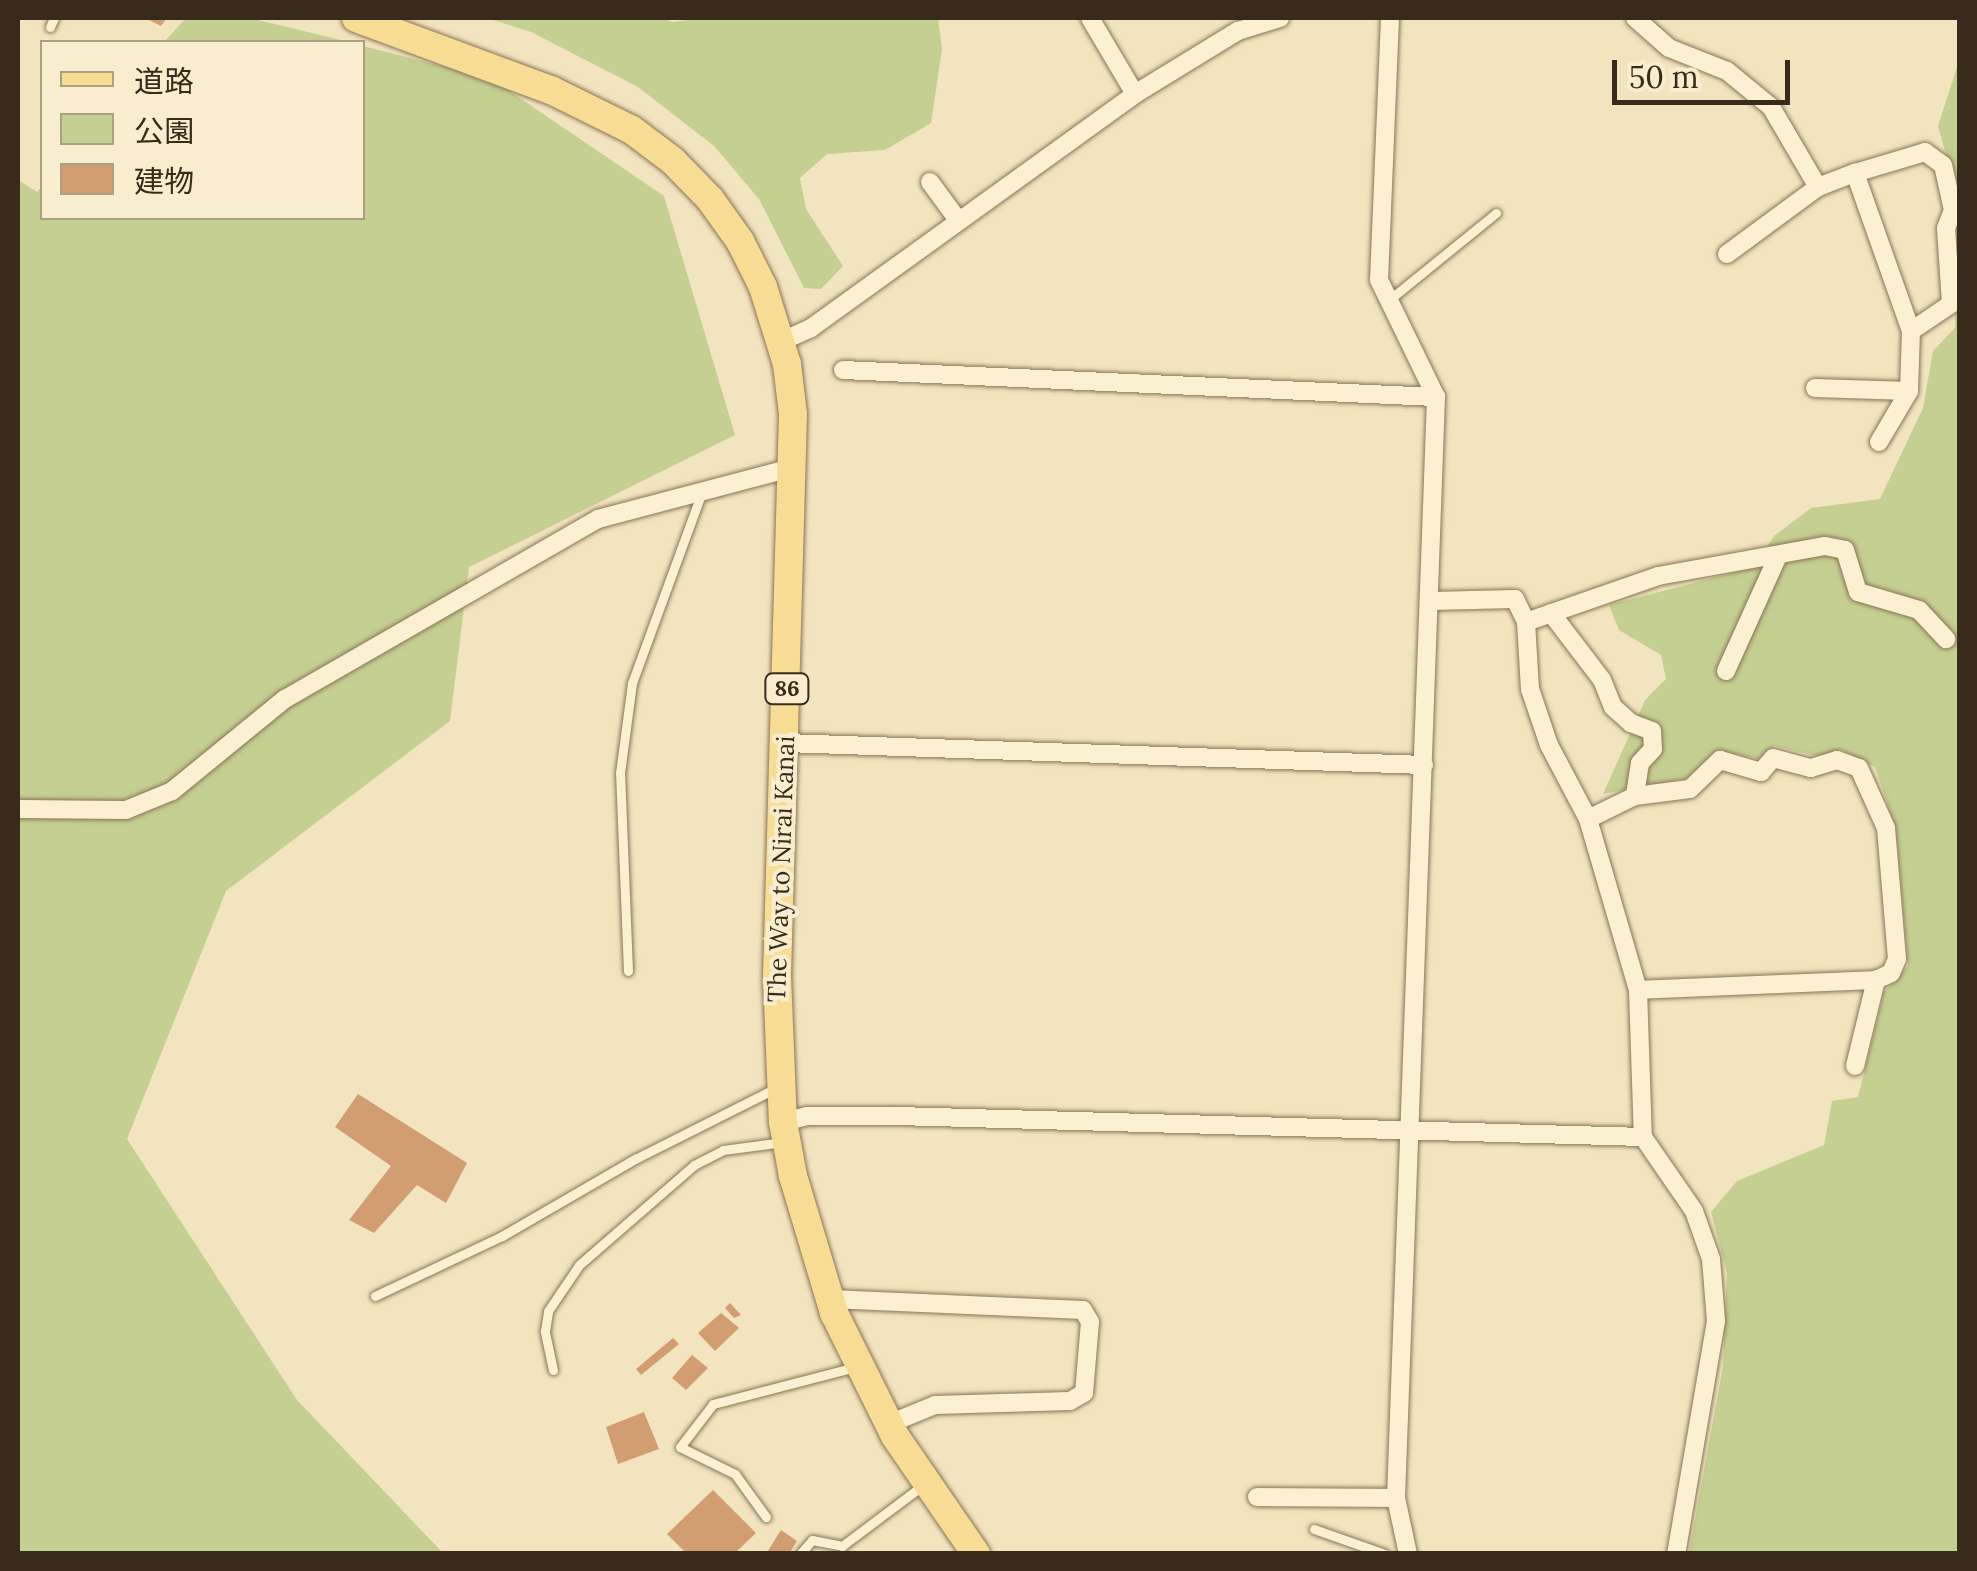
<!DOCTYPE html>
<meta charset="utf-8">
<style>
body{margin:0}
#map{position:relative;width:1977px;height:1571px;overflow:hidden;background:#f1e4be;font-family:Lora,"Noto Sans JP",serif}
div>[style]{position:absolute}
.green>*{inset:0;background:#c5cf92}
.building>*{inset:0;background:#d29e71}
.roads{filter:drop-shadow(0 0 2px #8a7456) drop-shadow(0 0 2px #8a7456)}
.service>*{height:9px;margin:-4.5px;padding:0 4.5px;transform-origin:4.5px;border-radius:4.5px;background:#fbf1d2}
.minor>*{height:18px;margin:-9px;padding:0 9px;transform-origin:9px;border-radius:9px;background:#fbf1d2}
.primary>*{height:28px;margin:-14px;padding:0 14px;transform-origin:14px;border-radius:14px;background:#f7dc93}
span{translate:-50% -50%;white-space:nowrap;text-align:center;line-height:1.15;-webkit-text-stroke:8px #f8edce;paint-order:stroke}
.shield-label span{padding:2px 8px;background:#f8edce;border:2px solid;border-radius:8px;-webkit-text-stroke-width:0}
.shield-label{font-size:22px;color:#382b1b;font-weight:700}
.street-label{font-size:25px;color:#382b1b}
.frame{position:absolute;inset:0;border:20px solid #382b1b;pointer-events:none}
.legend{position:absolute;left:40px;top:40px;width:325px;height:180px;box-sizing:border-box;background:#f8edce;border:2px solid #ab9f86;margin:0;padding:12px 18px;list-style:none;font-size:30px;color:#382b1b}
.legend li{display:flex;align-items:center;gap:20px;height:50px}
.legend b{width:50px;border:2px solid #ab9f86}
.scale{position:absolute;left:1612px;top:60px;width:178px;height:45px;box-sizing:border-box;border:5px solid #382b1b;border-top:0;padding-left:12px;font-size:30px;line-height:35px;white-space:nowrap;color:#382b1b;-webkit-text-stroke:8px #f8edce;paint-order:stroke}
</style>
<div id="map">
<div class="green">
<i style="clip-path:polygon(186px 18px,250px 18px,349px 42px,164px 42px)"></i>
<i style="clip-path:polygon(487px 18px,662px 18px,673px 22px,702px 18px,938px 18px,942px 49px,931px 123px,885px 150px,827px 154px,800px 178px,806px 209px,843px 266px,821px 289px,804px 288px,759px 199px,714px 146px,638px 87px,531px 32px)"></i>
<i style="clip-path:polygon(363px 46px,492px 79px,664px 196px,735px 435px,469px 567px,450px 721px,226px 891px,127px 1139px,297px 1400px,443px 1553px,18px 1553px,18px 180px,37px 192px,42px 186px,42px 218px,362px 218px)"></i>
<i style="clip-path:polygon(1959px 61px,1959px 202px,1938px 126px)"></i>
<i style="clip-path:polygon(1959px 216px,1959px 1553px,1689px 1553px,1723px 1366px,1727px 1273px,1711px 1212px,1737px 1181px,1824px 1145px,1832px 1101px,1858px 1097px,1884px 992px,1908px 966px,1896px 829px,1875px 767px,1842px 750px,1816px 756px,1775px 746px,1759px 759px,1722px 751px,1687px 778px,1603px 794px,1645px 700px,1666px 679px,1661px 655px,1619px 630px,1609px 605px,1755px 567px,1774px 536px,1811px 508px,1880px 499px,1923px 408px,1933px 351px,1955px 328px,1954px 228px)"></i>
</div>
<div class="building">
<i style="clip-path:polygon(145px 18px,167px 18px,161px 26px)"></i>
<i style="clip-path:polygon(358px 1094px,467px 1163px,446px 1203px,417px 1185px,374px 1233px,349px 1220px,391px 1166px,335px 1127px)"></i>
<i style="clip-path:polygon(730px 1303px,741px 1315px,734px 1318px,725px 1308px)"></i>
<i style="clip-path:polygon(721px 1313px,739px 1328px,715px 1351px,698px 1333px)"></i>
<i style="clip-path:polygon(673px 1338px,679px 1344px,641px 1375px,636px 1369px)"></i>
<i style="clip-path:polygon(692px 1355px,708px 1368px,686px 1390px,672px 1378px)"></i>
<i style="clip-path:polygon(644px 1412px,659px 1449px,618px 1464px,606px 1427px)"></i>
<i style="clip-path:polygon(713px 1490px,756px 1533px,734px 1554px,687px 1554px,667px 1534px)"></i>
<i style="clip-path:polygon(781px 1530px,797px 1541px,789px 1554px,766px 1554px)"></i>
</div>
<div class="roads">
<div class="service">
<i style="left:50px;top:27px;width:10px;rotate:-66deg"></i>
<i style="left:1389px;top:300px;width:138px;rotate:-39.1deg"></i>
<i style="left:628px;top:971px;width:198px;rotate:-92.3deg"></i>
<i style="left:620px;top:773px;width:91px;rotate:-82.4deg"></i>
<i style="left:632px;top:683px;width:201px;rotate:-69.9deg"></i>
<i style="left:375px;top:1296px;width:140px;rotate:-25.3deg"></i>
<i style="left:502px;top:1236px;width:154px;rotate:-30.1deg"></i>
<i style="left:635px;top:1159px;width:160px;rotate:-26.7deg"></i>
<i style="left:553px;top:1370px;width:40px;rotate:-102deg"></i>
<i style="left:545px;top:1331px;width:20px;rotate:-81deg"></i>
<i style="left:548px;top:1311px;width:55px;rotate:-56deg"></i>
<i style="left:579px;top:1265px;width:152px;rotate:-41deg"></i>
<i style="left:694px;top:1165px;width:33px;rotate:-27deg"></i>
<i style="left:723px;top:1150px;width:61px;rotate:-7.6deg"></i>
<i style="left:766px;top:1517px;width:53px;rotate:-125.8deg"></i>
<i style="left:735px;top:1474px;width:61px;rotate:-153.9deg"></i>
<i style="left:680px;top:1447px;width:54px;rotate:-52.5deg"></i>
<i style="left:713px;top:1404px;width:147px;rotate:-14.6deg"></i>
<i style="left:1314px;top:1529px;width:75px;rotate:19.4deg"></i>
<i style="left:800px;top:1554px;width:18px;rotate:-49deg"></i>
<i style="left:812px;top:1540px;width:31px;rotate:11deg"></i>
<i style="left:842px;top:1546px;width:100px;rotate:-36.9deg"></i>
</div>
<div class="minor">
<i style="left:1090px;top:18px;width:88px;rotate:59.4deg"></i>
<i style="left:1390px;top:18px;width:262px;rotate:92.4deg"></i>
<i style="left:1379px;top:280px;width:130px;rotate:64deg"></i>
<i style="left:1436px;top:397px;width:1102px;rotate:92.08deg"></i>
<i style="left:1396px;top:1498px;width:57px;rotate:77.9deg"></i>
<i style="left:1635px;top:18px;width:45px;rotate:41.4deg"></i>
<i style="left:1669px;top:48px;width:62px;rotate:21.6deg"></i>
<i style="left:1727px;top:71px;width:57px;rotate:39.3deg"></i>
<i style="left:1771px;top:107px;width:93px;rotate:59.6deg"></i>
<i style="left:1818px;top:187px;width:113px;rotate:143.6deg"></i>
<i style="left:930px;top:182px;width:47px;rotate:53.6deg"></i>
<i style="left:1818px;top:187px;width:40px;rotate:-21deg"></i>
<i style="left:1855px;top:173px;width:73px;rotate:-16.7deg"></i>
<i style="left:1925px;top:152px;width:22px;rotate:36deg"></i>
<i style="left:1943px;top:165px;width:46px;rotate:77.5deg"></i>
<i style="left:1953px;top:210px;width:19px;rotate:111deg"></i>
<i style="left:1946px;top:228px;width:76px;rotate:86.2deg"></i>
<i style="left:1951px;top:304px;width:48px;rotate:146deg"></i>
<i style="left:1911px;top:331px;width:168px;rotate:-109.5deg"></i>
<i style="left:782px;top:341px;width:32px;rotate:-24deg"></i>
<i style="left:811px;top:328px;width:400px;rotate:-35.8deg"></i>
<i style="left:1135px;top:94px;width:121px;rotate:-31.5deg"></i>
<i style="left:1238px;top:31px;width:44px;rotate:-17.2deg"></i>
<i style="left:843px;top:370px;width:594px;rotate:2.61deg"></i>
<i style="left:1815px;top:388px;width:94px;rotate:1.8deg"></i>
<i style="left:1879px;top:442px;width:59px;rotate:-59.5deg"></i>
<i style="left:1909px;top:391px;width:60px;rotate:-88.1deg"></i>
<i style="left:1430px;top:601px;width:85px;rotate:-1.3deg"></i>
<i style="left:1515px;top:599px;width:25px;rotate:64deg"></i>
<i style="left:1526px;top:622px;width:67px;rotate:86.6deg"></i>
<i style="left:1530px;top:689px;width:59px;rotate:71.3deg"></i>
<i style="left:1549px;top:745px;width:84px;rotate:62.2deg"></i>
<i style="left:1588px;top:819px;width:178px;rotate:73.7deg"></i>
<i style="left:1638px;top:990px;width:147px;rotate:88.1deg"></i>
<i style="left:1643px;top:1137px;width:90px;rotate:55.4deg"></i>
<i style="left:1694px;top:1211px;width:51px;rotate:70.5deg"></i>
<i style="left:1711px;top:1259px;width:62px;rotate:85.4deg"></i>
<i style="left:1716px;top:1321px;width:236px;rotate:99.7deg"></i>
<i style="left:1551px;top:613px;width:84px;rotate:52.7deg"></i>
<i style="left:1602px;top:680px;width:29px;rotate:68deg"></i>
<i style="left:1613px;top:707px;width:24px;rotate:42deg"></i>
<i style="left:1631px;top:723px;width:22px;rotate:21deg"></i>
<i style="left:1652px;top:731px;width:18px;rotate:87deg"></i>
<i style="left:1653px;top:749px;width:19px;rotate:133deg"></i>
<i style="left:1640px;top:763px;width:33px;rotate:99deg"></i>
<i style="left:1635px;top:796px;width:52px;rotate:153.9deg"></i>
<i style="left:1526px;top:622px;width:140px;rotate:-19.2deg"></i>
<i style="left:1658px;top:576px;width:170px;rotate:-10.2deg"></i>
<i style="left:1825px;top:546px;width:20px;rotate:11deg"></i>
<i style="left:1845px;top:550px;width:44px;rotate:72.8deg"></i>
<i style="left:1858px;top:592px;width:64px;rotate:16.4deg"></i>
<i style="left:1919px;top:610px;width:40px;rotate:47deg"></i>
<i style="left:1726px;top:671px;width:126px;rotate:-65.7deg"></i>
<i style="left:785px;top:743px;width:639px;rotate:1.97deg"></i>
<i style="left:1635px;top:796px;width:55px;rotate:-7.3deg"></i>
<i style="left:1690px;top:789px;width:42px;rotate:-44deg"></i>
<i style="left:1720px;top:760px;width:43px;rotate:16.3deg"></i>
<i style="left:1761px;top:772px;width:18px;rotate:-49deg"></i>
<i style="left:1773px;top:758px;width:39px;rotate:15deg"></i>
<i style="left:1811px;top:768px;width:27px;rotate:-17deg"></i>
<i style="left:1837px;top:760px;width:23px;rotate:20deg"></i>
<i style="left:1859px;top:768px;width:66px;rotate:65.8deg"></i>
<i style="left:1886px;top:828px;width:131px;rotate:85.2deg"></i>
<i style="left:1897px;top:959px;width:15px;rotate:113deg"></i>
<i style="left:1891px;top:973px;width:17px;rotate:155deg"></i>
<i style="left:1876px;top:980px;width:238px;rotate:177.6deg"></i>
<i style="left:18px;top:809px;width:108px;rotate:0.5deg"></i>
<i style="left:126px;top:810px;width:50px;rotate:-22.4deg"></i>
<i style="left:172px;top:791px;width:146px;rotate:-39.2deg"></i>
<i style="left:285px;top:699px;width:361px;rotate:-29.9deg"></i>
<i style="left:598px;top:519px;width:204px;rotate:-14.8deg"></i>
<i style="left:1855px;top:1066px;width:89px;rotate:-76.3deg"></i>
<i style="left:783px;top:1122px;width:25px;rotate:-14deg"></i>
<i style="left:807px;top:1116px;width:90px"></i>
<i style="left:897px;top:1116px;width:746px;rotate:1.61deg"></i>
<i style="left:830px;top:1299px;width:253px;rotate:2.5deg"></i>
<i style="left:1083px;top:1310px;width:14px;rotate:60deg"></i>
<i style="left:1090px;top:1322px;width:71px;rotate:94.8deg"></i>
<i style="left:1084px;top:1393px;width:16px;rotate:150deg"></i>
<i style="left:1070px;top:1401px;width:135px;rotate:178.3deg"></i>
<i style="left:935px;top:1405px;width:50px;rotate:157.6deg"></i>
<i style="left:1257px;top:1497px;width:139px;rotate:0.4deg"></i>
</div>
<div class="primary">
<i style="left:356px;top:18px;width:208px;rotate:20.3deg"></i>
<i style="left:551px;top:90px;width:90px;rotate:26.3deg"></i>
<i style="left:632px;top:130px;width:51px;rotate:37.1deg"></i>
<i style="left:673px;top:161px;width:53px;rotate:45.8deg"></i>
<i style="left:710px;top:199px;width:52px;rotate:54.5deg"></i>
<i style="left:740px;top:241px;width:51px;rotate:63.4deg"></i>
<i style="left:763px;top:287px;width:81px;rotate:72.7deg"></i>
<i style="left:787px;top:364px;width:50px;rotate:83.2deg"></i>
<i style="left:793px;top:414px;width:561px;rotate:91.63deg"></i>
<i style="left:777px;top:975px;width:147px;rotate:87.7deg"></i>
<i style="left:783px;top:1122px;width:55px;rotate:79.5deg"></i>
<i style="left:793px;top:1176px;width:143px;rotate:73.3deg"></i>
<i style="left:834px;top:1313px;width:137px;rotate:63.6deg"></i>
<i style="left:895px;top:1436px;width:143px;rotate:55.5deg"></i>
</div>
</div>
<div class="shield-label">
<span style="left:787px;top:689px">86</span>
</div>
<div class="street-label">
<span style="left:781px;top:869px;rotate:-88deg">The Way to Nirai Kanai</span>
</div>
<div class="frame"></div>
<ul class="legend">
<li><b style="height:12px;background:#f7dc93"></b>道路</li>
<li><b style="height:28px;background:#c5cf92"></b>公園</li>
<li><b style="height:28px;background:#d29e71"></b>建物</li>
</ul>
<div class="scale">50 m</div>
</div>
